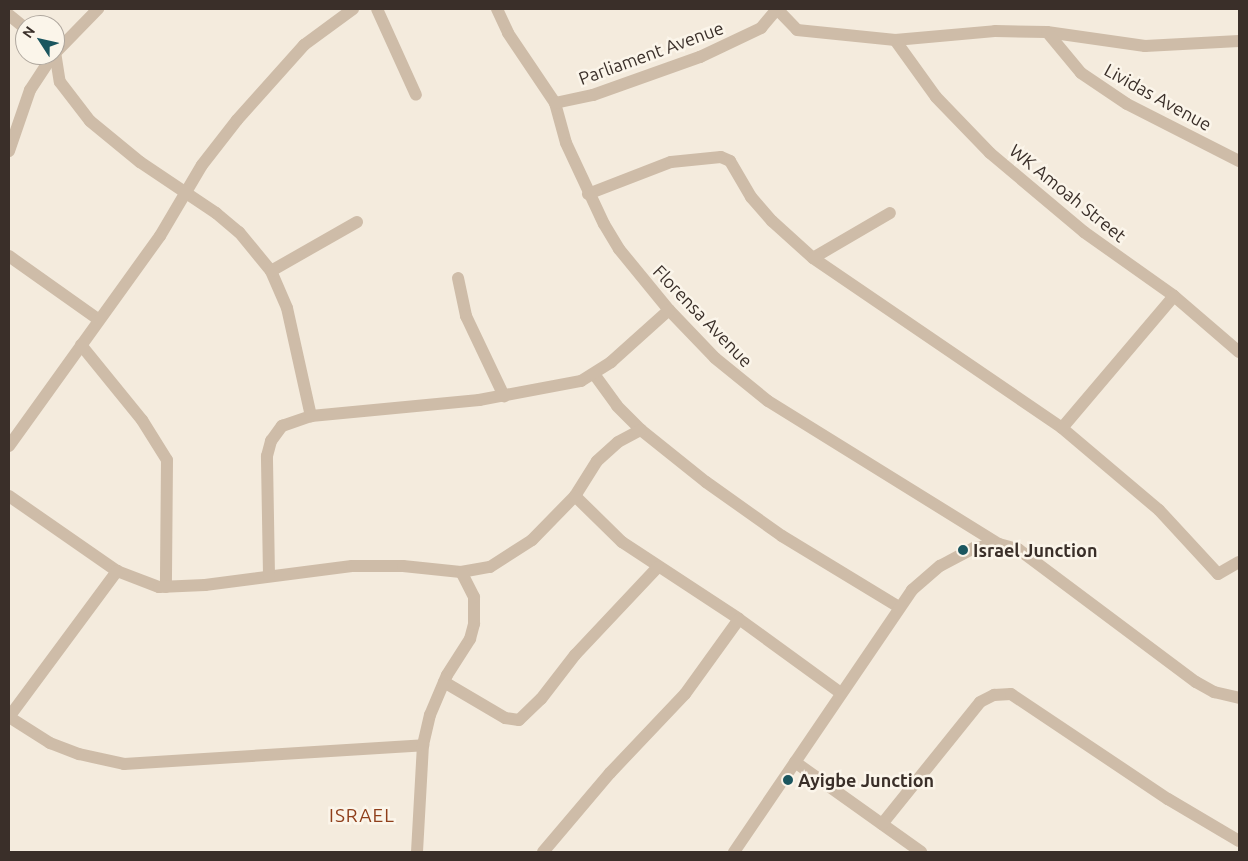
<!DOCTYPE html>
<style>
body{margin:0}
#map{position:relative;width:1248px;height:861px;overflow:hidden;background:#f4ebdd;font-family:Ubuntu,sans-serif}
div>[style]{position:absolute}
.minor>*{height:12px;margin:-6px;padding:0 6px;transform-origin:6px;border-radius:6px;background:#cebca8}
.dots>*{width:14px;height:14px;translate:-50% -50%;box-sizing:border-box;border:2px solid #fbf5ea;border-radius:50%}
span{translate:-50% -50%;white-space:nowrap;text-align:center;line-height:1.15;-webkit-text-stroke:5px #fbf5ea;paint-order:stroke}
.street-label{font-size:18px;color:#3a2f29}
.poi-label{font-size:18px;color:#3a2f29;font-weight:700}
.left{translate:0 -50%;text-align:left}
.neighbourhood-label{font-size:19px;color:#8f3f1b;letter-spacing:1px}
.frame{position:absolute;inset:0;border:10px solid #3a2f29;pointer-events:none}
.north{position:absolute;left:15px;top:15px;width:50px;height:50px;box-sizing:border-box;background:#fbf5ea;border:1px solid #aea69d;border-radius:50%;rotate:305deg;font-size:14px;font-weight:700;line-height:20px;text-align:center;color:#3a2f29}
.north::after{content:'';display:block;margin:auto;width:18px;height:22px;background:#1b565f;clip-path:polygon(50% 0,100% 100%,50% 72%,0 100%)}
</style>
<div id="map">
<div class="minor">
<i style="left:377px;top:9px;width:94px;rotate:65.6deg"></i>
<i style="left:497px;top:9px;width:26px;rotate:65deg"></i>
<i style="left:508px;top:33px;width:84px;rotate:56.1deg"></i>
<i style="left:555px;top:103px;width:41px;rotate:74.6deg"></i>
<i style="left:566px;top:143px;width:89px;rotate:64.9deg"></i>
<i style="left:604px;top:224px;width:29px;rotate:59deg"></i>
<i style="left:619px;top:249px;width:79px;rotate:50.7deg"></i>
<i style="left:669px;top:310px;width:66px;rotate:46.2deg"></i>
<i style="left:715px;top:358px;width:68px;rotate:39.1deg"></i>
<i style="left:768px;top:401px;width:272px;rotate:31.8deg"></i>
<i style="left:777px;top:9px;width:29px;rotate:46deg"></i>
<i style="left:797px;top:30px;width:99px;rotate:5.8deg"></i>
<i style="left:895px;top:40px;width:100px;rotate:-5.1deg"></i>
<i style="left:995px;top:31px;width:52px;rotate:1.1deg"></i>
<i style="left:1047px;top:32px;width:99px;rotate:8.1deg"></i>
<i style="left:1145px;top:46px;width:94px;rotate:-3deg"></i>
<i style="left:9px;top:15px;width:21px;rotate:39deg"></i>
<i style="left:1047px;top:32px;width:53px;rotate:50.3deg"></i>
<i style="left:1081px;top:73px;width:55px;rotate:34deg"></i>
<i style="left:1127px;top:104px;width:126px;rotate:27deg"></i>
<i style="left:895px;top:40px;width:70px;rotate:54.3deg"></i>
<i style="left:936px;top:97px;width:78px;rotate:46deg"></i>
<i style="left:990px;top:153px;width:123px;rotate:40deg"></i>
<i style="left:1084px;top:232px;width:110px;rotate:35.4deg"></i>
<i style="left:1174px;top:296px;width:86px;rotate:40.7deg"></i>
<i style="left:55px;top:52px;width:30px;rotate:81deg"></i>
<i style="left:60px;top:82px;width:49px;rotate:52.4deg"></i>
<i style="left:90px;top:121px;width:65px;rotate:39.4deg"></i>
<i style="left:140px;top:162px;width:92px;rotate:33.9deg"></i>
<i style="left:216px;top:213px;width:30px;rotate:40deg"></i>
<i style="left:239px;top:232px;width:50px;rotate:50.6deg"></i>
<i style="left:271px;top:271px;width:40px;rotate:66.6deg"></i>
<i style="left:287px;top:308px;width:111px;rotate:77.5deg"></i>
<i style="left:55px;top:53px;width:62px;rotate:-45.7deg"></i>
<i style="left:555px;top:103px;width:39px;rotate:-12deg"></i>
<i style="left:593px;top:95px;width:114px;rotate:-19.6deg"></i>
<i style="left:700px;top:57px;width:68px;rotate:-25.4deg"></i>
<i style="left:761px;top:28px;width:25px;rotate:-50deg"></i>
<i style="left:9px;top:151px;width:65px;rotate:-71deg"></i>
<i style="left:30px;top:90px;width:42px;rotate:-56.7deg"></i>
<i style="left:588px;top:194px;width:89px;rotate:-21.1deg"></i>
<i style="left:671px;top:162px;width:50px;rotate:-5.7deg"></i>
<i style="left:721px;top:157px;width:10px;rotate:24deg"></i>
<i style="left:730px;top:161px;width:42px;rotate:59.7deg"></i>
<i style="left:751px;top:197px;width:32px;rotate:49deg"></i>
<i style="left:772px;top:221px;width:55px;rotate:42.1deg"></i>
<i style="left:813px;top:258px;width:301px;rotate:34.3deg"></i>
<i style="left:1062px;top:428px;width:127px;rotate:40.2deg"></i>
<i style="left:1159px;top:510px;width:87px;rotate:47.3deg"></i>
<i style="left:1218px;top:574px;width:24px;rotate:-30deg"></i>
<i style="left:9px;top:256px;width:110px;rotate:35.4deg"></i>
<i style="left:813px;top:258px;width:89px;rotate:-30.3deg"></i>
<i style="left:271px;top:271px;width:99px;rotate:-29.7deg"></i>
<i style="left:458px;top:278px;width:39px;rotate:78deg"></i>
<i style="left:466px;top:316px;width:89px;rotate:64.6deg"></i>
<i style="left:81px;top:345px;width:97px;rotate:50.9deg"></i>
<i style="left:142px;top:420px;width:47px;rotate:58deg"></i>
<i style="left:167px;top:460px;width:127px;rotate:90.5deg"></i>
<i style="left:594px;top:374px;width:39px;rotate:54deg"></i>
<i style="left:617px;top:406px;width:34px;rotate:45deg"></i>
<i style="left:641px;top:430px;width:83px;rotate:38.7deg"></i>
<i style="left:706px;top:482px;width:93px;rotate:35.4deg"></i>
<i style="left:782px;top:536px;width:137px;rotate:31.3deg"></i>
<i style="left:1062px;top:428px;width:173px;rotate:-49.7deg"></i>
<i style="left:9px;top:446px;width:259px;rotate:-54.3deg"></i>
<i style="left:160px;top:236px;width:82px;rotate:-59.4deg"></i>
<i style="left:202px;top:165px;width:57px;rotate:-52.1deg"></i>
<i style="left:237px;top:120px;width:101px;rotate:-48.2deg"></i>
<i style="left:304px;top:45px;width:61px;rotate:-36.3deg"></i>
<i style="left:9px;top:496px;width:131px;rotate:34.8deg"></i>
<i style="left:117px;top:571px;width:45px;rotate:20.9deg"></i>
<i style="left:159px;top:587px;width:46px;rotate:-2.5deg"></i>
<i style="left:205px;top:585px;width:148px;rotate:-7.4deg"></i>
<i style="left:352px;top:566px;width:51px"></i>
<i style="left:403px;top:566px;width:58px;rotate:5.9deg"></i>
<i style="left:461px;top:572px;width:29px;rotate:-10deg"></i>
<i style="left:490px;top:567px;width:50px;rotate:-32.7deg"></i>
<i style="left:532px;top:540px;width:62px;rotate:-45.7deg"></i>
<i style="left:575px;top:496px;width:41px;rotate:-57.8deg"></i>
<i style="left:597px;top:461px;width:28px;rotate:-42deg"></i>
<i style="left:618px;top:442px;width:26px;rotate:-28deg"></i>
<i style="left:575px;top:496px;width:66px;rotate:44.4deg"></i>
<i style="left:622px;top:542px;width:140px;rotate:33.3deg"></i>
<i style="left:739px;top:619px;width:126px;rotate:36deg"></i>
<i style="left:269px;top:575px;width:119px;rotate:-91deg"></i>
<i style="left:267px;top:456px;width:16px;rotate:-75deg"></i>
<i style="left:271px;top:441px;width:19px;rotate:-54deg"></i>
<i style="left:282px;top:426px;width:31px;rotate:-19deg"></i>
<i style="left:311px;top:416px;width:169px;rotate:-5.4deg"></i>
<i style="left:479px;top:400px;width:104px;rotate:-10.6deg"></i>
<i style="left:581px;top:381px;width:36px;rotate:-32deg"></i>
<i style="left:611px;top:362px;width:78px;rotate:-41.9deg"></i>
<i style="left:444px;top:682px;width:71px;rotate:30.5deg"></i>
<i style="left:505px;top:718px;width:14px;rotate:8deg"></i>
<i style="left:519px;top:720px;width:30px;rotate:-44deg"></i>
<i style="left:541px;top:699px;width:56px;rotate:-52.3deg"></i>
<i style="left:575px;top:655px;width:121px;rotate:-46.7deg"></i>
<i style="left:9px;top:717px;width:49px;rotate:32.4deg"></i>
<i style="left:50px;top:743px;width:31px;rotate:21deg"></i>
<i style="left:79px;top:754px;width:46px;rotate:12.5deg"></i>
<i style="left:124px;top:764px;width:300px;rotate:-3.6deg"></i>
<i style="left:9px;top:717px;width:182px;rotate:-53.5deg"></i>
<i style="left:795px;top:762px;width:155px;rotate:35.5deg"></i>
<i style="left:882px;top:824px;width:156px;rotate:-51.2deg"></i>
<i style="left:980px;top:702px;width:16px;rotate:-27deg"></i>
<i style="left:994px;top:695px;width:17px;rotate:-3deg"></i>
<i style="left:1011px;top:694px;width:189px;rotate:33.8deg"></i>
<i style="left:1168px;top:799px;width:82px;rotate:30.6deg"></i>
<i style="left:417px;top:852px;width:107px;rotate:-86.8deg"></i>
<i style="left:423px;top:745px;width:31px;rotate:-77deg"></i>
<i style="left:430px;top:715px;width:43px;rotate:-67deg"></i>
<i style="left:447px;top:675px;width:43px;rotate:-57.4deg"></i>
<i style="left:470px;top:639px;width:16px;rotate:-75deg"></i>
<i style="left:474px;top:624px;width:27px;rotate:-90deg"></i>
<i style="left:474px;top:597px;width:28px;rotate:-117deg"></i>
<i style="left:543px;top:852px;width:104px;rotate:-49.7deg"></i>
<i style="left:610px;top:773px;width:109px;rotate:-46.5deg"></i>
<i style="left:685px;top:694px;width:92px;rotate:-54.2deg"></i>
<i style="left:734px;top:852px;width:317px;rotate:-55.8deg"></i>
<i style="left:912px;top:590px;width:37px;rotate:-41deg"></i>
<i style="left:940px;top:566px;width:38px;rotate:-28deg"></i>
<i style="left:974px;top:548px;width:25px;rotate:-9deg"></i>
<i style="left:999px;top:544px;width:20px;rotate:15deg"></i>
<i style="left:1018px;top:549px;width:222px;rotate:36.8deg"></i>
<i style="left:1196px;top:682px;width:21px;rotate:29deg"></i>
<i style="left:1214px;top:692px;width:26px;rotate:13deg"></i>
</div>
<div class="dots">
<i style="left:963px;top:550px;background:#1b565f"></i>
<i style="left:788px;top:780px;background:#1b565f"></i>
</div>
<div class="street-label">
<span style="left:651px;top:53px;rotate:-20deg">Parliament Avenue</span>
<span style="left:1158px;top:97px;rotate:29deg">Lividas Avenue</span>
<span style="left:1068px;top:193px;rotate:39deg">WK Amoah Street</span>
<span style="left:703px;top:316px;rotate:46deg">Florensa Avenue</span>
</div>
<div class="poi-label">
<span class="left" style="left:973px;top:550px">Israel Junction</span>
<span class="left" style="left:798px;top:780px">Ayigbe Junction</span>
</div>
<div class="neighbourhood-label">
<span style="left:362px;top:816px">ISRAEL</span>
</div>
<div class="frame"></div>
<div class="north">N</div>
</div>
